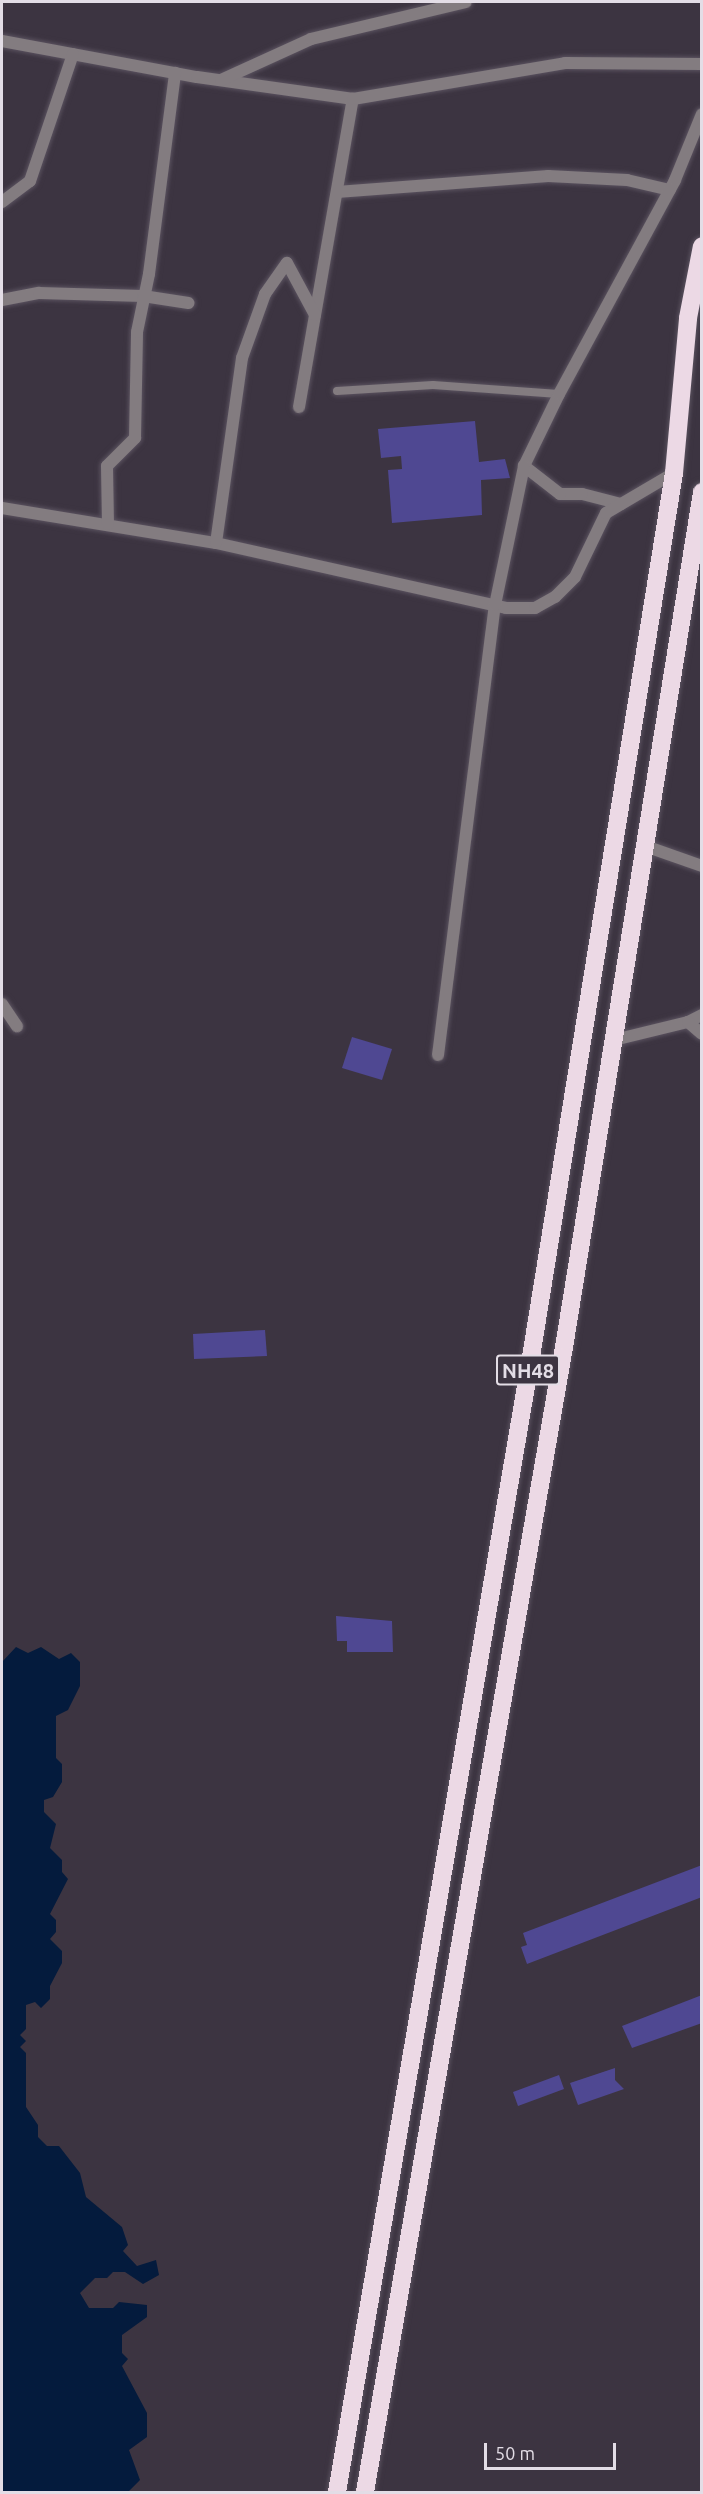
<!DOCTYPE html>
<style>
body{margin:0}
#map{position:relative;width:703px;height:2494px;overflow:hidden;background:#3c3441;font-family:Ubuntu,sans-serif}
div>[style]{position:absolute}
.water>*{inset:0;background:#041b3d}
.building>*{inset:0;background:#4f4892}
.roads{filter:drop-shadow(0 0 2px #5a525f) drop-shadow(0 0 2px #5a525f)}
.lane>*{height:8px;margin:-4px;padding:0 4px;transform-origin:4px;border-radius:4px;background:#837c80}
.street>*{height:12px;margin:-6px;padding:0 6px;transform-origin:6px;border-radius:6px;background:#837c80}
.highway>*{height:18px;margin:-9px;padding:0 9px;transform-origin:9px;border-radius:9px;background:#ecd9e5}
span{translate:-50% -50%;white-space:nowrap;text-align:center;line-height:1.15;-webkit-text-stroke:4.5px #3c3441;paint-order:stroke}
.shield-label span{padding:2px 4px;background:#3c3441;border:2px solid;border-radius:4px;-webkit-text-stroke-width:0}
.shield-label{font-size:20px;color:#e3dde6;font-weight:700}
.frame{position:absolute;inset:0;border:3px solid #e3dde6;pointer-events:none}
.scale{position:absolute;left:484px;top:2443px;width:132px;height:27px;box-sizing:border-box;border:3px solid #e3dde6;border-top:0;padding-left:8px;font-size:18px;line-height:21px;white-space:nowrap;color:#e3dde6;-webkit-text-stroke:4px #3c3441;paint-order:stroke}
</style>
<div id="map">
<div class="water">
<i style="clip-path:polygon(16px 1647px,28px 1653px,41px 1647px,59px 1659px,71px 1653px,80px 1662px,80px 1686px,68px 1710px,56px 1716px,56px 1758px,62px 1764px,62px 1782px,53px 1797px,44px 1800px,44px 1812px,56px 1824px,50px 1848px,62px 1860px,62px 1872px,68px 1879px,50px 1914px,56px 1920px,56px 1932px,50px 1939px,62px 1951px,62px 1963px,50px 1986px,50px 1999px,41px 2008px,35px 2002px,26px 2005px,26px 2029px,20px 2035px,26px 2041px,20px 2047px,26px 2053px,26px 2107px,38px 2125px,38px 2137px,47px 2146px,59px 2146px,80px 2173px,86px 2197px,122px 2227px,128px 2245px,123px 2251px,137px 2266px,156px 2260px,159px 2275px,143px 2284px,125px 2272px,113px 2272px,107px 2278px,95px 2278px,80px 2293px,89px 2308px,113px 2308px,119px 2302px,147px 2305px,147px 2317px,122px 2335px,122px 2353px,128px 2359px,122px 2366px,147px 2413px,147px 2437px,129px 2450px,140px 2480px,128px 2492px,2px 2492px,2px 1662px)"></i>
</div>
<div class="building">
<i style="clip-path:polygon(475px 421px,479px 462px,505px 459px,510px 478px,481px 480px,482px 515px,392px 523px,388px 470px,402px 469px,401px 456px,381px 458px,378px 429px)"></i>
<i style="clip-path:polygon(352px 1037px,392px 1049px,382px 1080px,342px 1068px)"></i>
<i style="clip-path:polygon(265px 1330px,267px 1356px,194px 1359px,193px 1334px)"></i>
<i style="clip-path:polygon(336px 1616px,392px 1621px,393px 1652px,347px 1652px,347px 1641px,337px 1641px)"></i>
<i style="clip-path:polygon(702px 1865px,702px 1897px,527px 1964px,521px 1947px,527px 1945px,523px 1933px)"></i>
<i style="clip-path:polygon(702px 1995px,702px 2023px,632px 2048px,622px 2026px)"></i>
<i style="clip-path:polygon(615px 2068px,615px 2080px,624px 2089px,578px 2105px,570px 2083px)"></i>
<i style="clip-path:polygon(559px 2075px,564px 2089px,518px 2106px,513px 2092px)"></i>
</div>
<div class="roads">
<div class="lane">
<i style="left:337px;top:391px;width:96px;rotate:-3.6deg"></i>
<i style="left:433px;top:385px;width:126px;rotate:4.1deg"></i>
</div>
<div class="street">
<i style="left:2px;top:41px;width:198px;rotate:10.5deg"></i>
<i style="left:197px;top:77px;width:158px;rotate:8deg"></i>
<i style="left:221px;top:80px;width:99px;rotate:-24.5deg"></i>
<i style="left:311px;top:39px;width:159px;rotate:-13.4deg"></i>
<i style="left:337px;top:192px;width:212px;rotate:-4.3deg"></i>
<i style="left:548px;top:176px;width:79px;rotate:2.9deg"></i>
<i style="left:627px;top:180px;width:44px;rotate:13.1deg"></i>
<i style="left:2px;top:202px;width:35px;rotate:-37deg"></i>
<i style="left:30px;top:181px;width:134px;rotate:-71.3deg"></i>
<i style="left:2px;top:300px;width:38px;rotate:-11deg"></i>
<i style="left:39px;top:293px;width:104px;rotate:1.7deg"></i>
<i style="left:143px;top:296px;width:46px;rotate:8.8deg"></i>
<i style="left:299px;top:407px;width:313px;rotate:-80.1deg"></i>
<i style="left:353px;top:99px;width:215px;rotate:-9.6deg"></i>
<i style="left:565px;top:63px;width:137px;rotate:0.4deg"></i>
<i style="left:621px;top:504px;width:40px;rotate:-165.6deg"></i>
<i style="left:582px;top:494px;width:22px;rotate:180deg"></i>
<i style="left:560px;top:494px;width:46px;rotate:-142.1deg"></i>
<i style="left:524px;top:466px;width:80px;rotate:-64.1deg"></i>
<i style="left:559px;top:394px;width:243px;rotate:-61.5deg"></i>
<i style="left:675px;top:180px;width:71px;rotate:-67.8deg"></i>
<i style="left:2px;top:508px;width:217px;rotate:9.3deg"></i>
<i style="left:216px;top:543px;width:297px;rotate:12.6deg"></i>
<i style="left:506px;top:608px;width:29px"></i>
<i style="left:535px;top:608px;width:23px;rotate:-29deg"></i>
<i style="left:555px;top:597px;width:28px;rotate:-45deg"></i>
<i style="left:575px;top:577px;width:71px;rotate:-64.2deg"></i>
<i style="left:606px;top:513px;width:79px;rotate:-30.5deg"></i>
<i style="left:108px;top:524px;width:58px;rotate:-91deg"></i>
<i style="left:107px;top:466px;width:40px;rotate:-45deg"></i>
<i style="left:135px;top:438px;width:106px;rotate:-88.9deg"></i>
<i style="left:137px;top:332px;width:59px;rotate:-78.3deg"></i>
<i style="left:149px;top:274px;width:203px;rotate:-82.6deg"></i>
<i style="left:216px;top:543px;width:187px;rotate:-82deg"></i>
<i style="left:242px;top:358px;width:68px;rotate:-70.2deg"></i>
<i style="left:265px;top:294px;width:38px;rotate:-55deg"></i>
<i style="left:287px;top:263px;width:59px;rotate:61.7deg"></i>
<i style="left:645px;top:846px;width:60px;rotate:19.3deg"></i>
<i style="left:2px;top:1004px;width:27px;rotate:56deg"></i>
<i style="left:688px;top:1022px;width:16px;rotate:-27deg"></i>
<i style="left:614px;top:1040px;width:76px;rotate:-13.7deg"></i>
<i style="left:688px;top:1022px;width:18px;rotate:41deg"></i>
<i style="left:438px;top:1055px;width:454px;rotate:-82.8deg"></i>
<i style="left:495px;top:605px;width:142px;rotate:-78.2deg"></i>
</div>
<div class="highway">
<i style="left:337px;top:2492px;width:1151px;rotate:-80.3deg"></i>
<i style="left:531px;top:1357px;width:895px;rotate:-80.81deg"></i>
<i style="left:674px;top:473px;width:156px;rotate:-84.8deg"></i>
<i style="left:688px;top:318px;width:73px;rotate:-79deg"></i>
<i style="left:365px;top:2492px;width:1168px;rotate:-80.14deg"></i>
<i style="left:565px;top:1341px;width:860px;rotate:-80.83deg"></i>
</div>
</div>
<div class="shield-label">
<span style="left:528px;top:1370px">NH48</span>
</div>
<div class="frame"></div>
<div class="scale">50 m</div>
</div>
